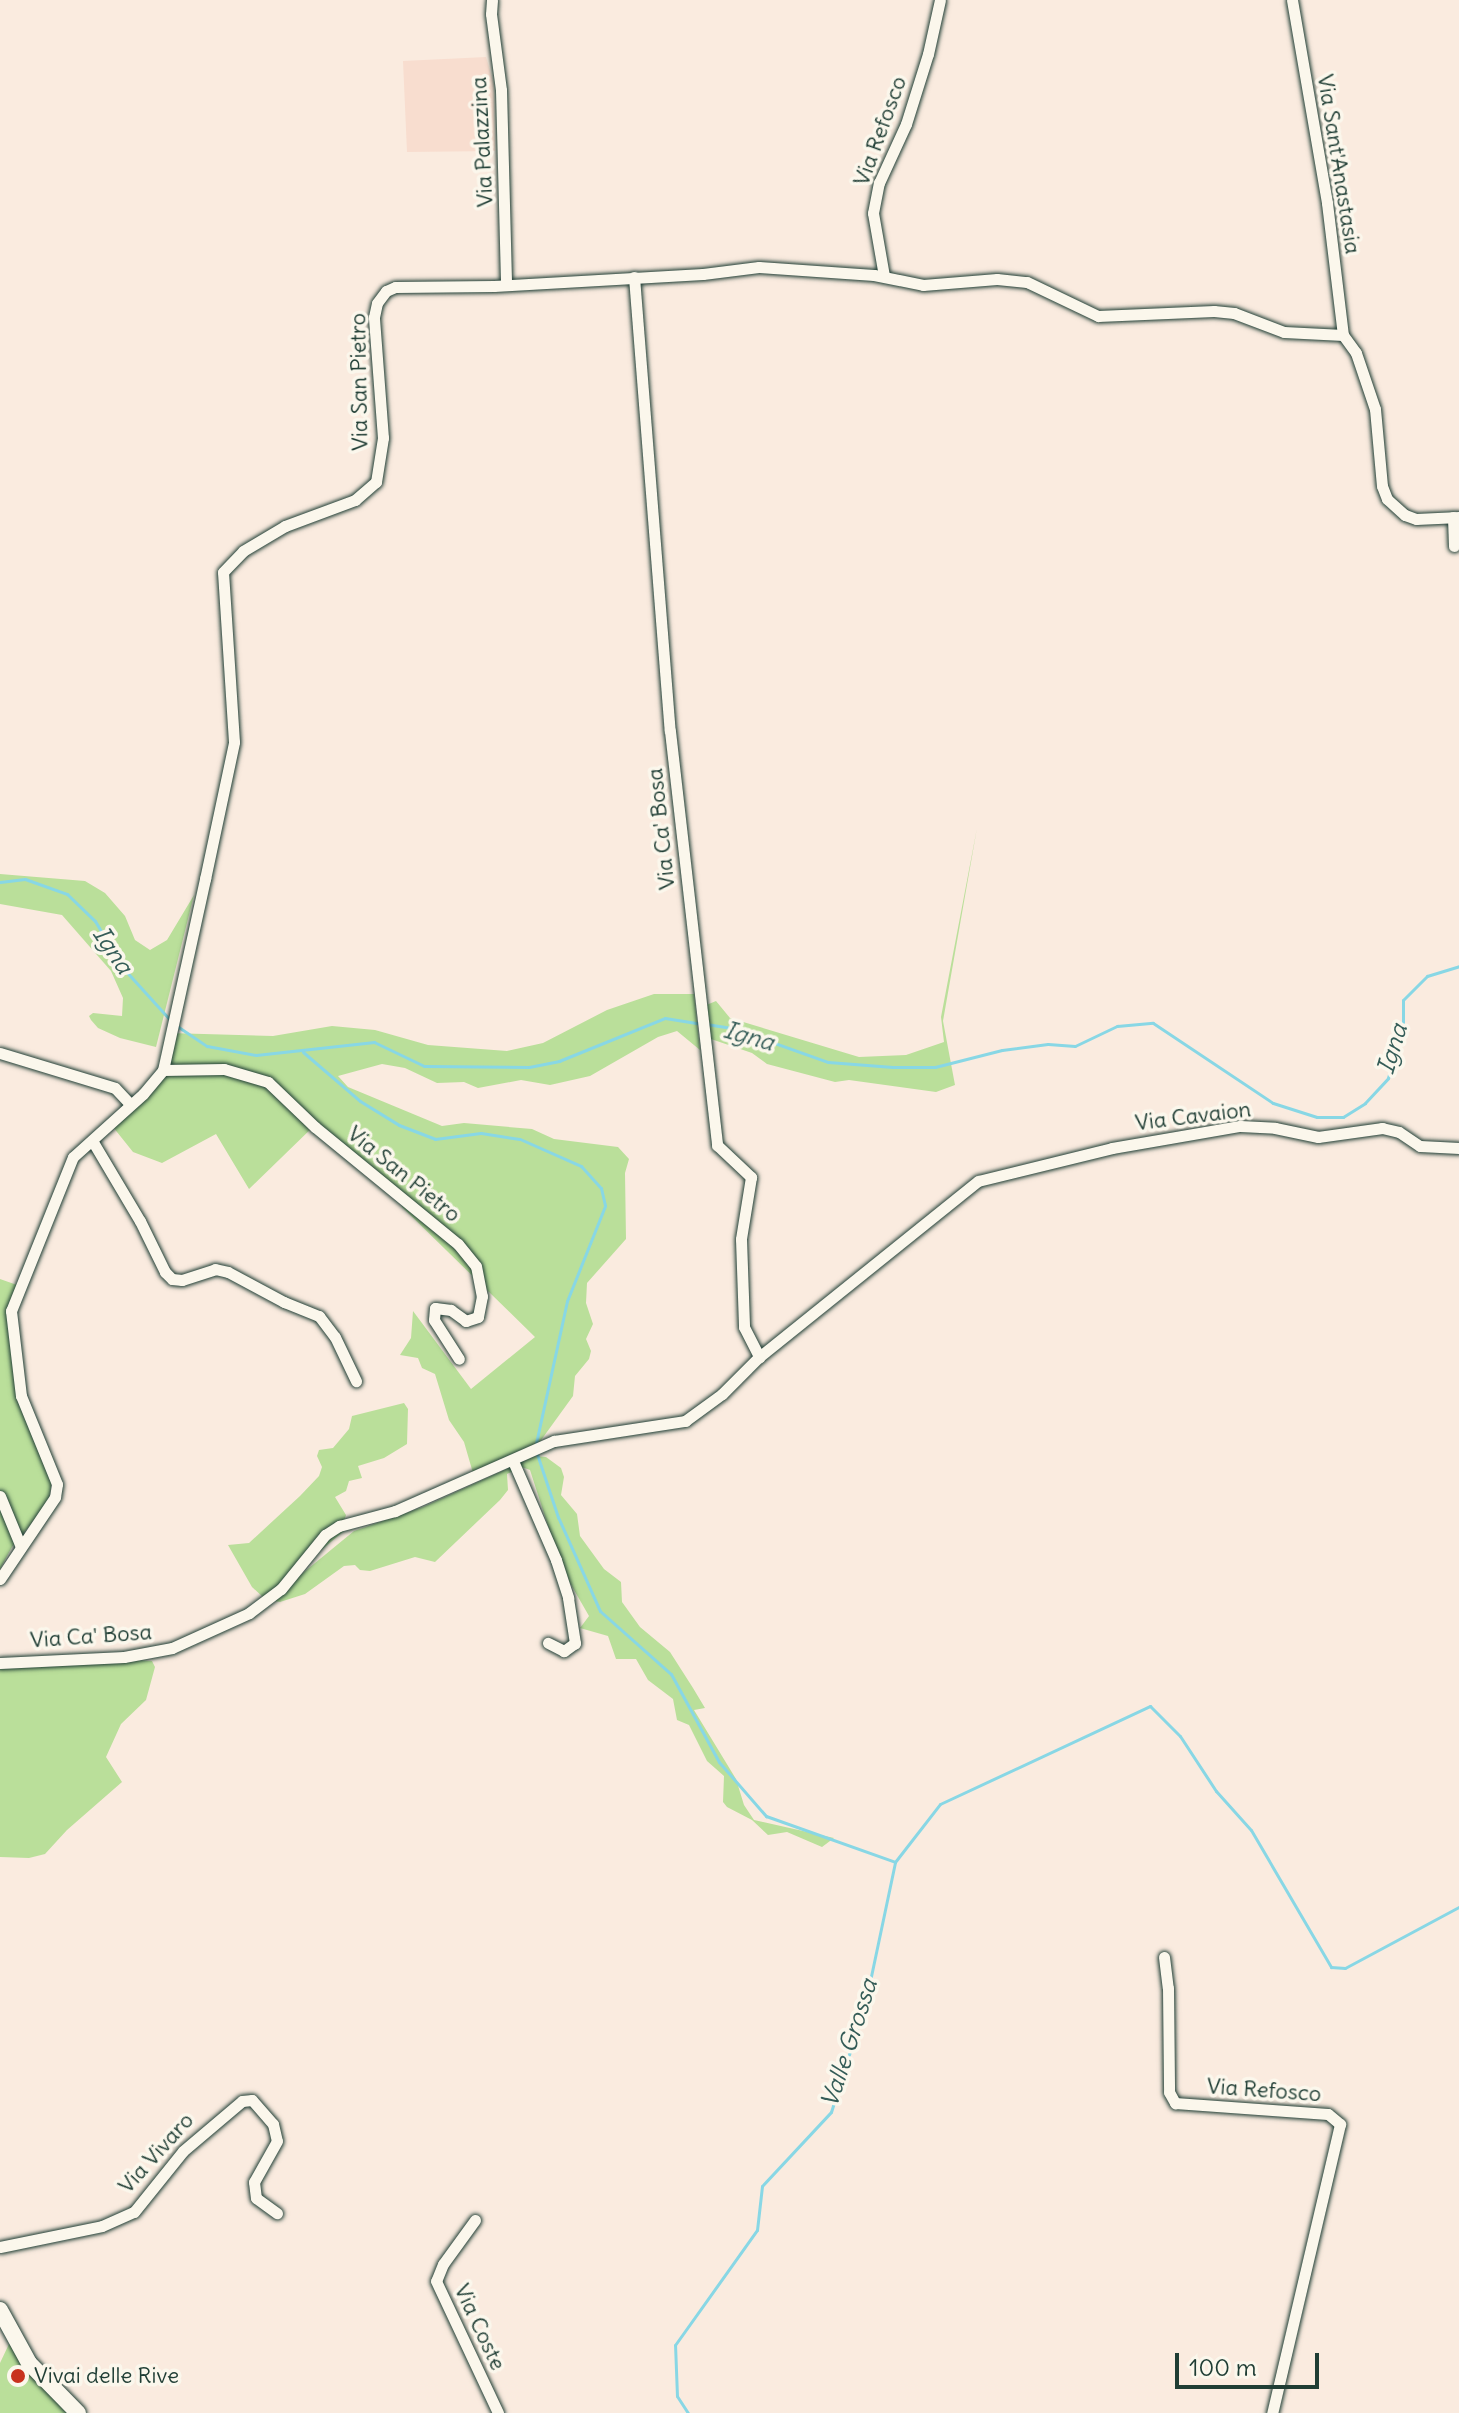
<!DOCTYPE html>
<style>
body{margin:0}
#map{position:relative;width:1459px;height:2413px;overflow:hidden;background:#faebdf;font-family:Delius,sans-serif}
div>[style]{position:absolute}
.built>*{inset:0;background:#f8ddcf}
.green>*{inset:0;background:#badf9a}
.stream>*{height:3px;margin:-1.5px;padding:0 1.5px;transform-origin:1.5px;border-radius:1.5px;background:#88d7e5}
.roads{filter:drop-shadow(0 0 2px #1f3d34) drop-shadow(0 0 2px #1f3d34)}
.street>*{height:11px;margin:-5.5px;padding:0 5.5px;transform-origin:5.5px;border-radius:5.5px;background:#fbf7ec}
.secondary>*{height:16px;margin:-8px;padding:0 8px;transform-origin:8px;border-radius:8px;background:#fbf7ec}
.dots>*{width:22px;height:22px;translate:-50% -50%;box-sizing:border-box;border:4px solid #fbf7ec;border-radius:50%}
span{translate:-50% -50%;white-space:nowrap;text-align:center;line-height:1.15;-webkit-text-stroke:7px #fbf7ec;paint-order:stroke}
.street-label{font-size:22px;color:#1f3d34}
.poi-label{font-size:22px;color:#1f3d34}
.left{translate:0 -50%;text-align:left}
.water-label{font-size:24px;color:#345c57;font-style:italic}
.scale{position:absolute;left:1175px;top:2353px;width:144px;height:36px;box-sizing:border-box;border:4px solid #1f3d34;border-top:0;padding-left:10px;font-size:24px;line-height:28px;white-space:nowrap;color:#1f3d34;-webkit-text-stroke:6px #fbf7ec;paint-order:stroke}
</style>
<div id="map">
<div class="built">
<i style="clip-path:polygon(486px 57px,494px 84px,495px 151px,407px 152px,403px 61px)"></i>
</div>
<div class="green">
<i style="clip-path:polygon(977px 828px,943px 1021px,955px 1085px,936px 1092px,849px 1080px,835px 1082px,767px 1064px,752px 1053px,708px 1038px,704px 1006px,716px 1001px,730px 1018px,859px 1057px,906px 1055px,944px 1042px,941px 1017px)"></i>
<i style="clip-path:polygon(0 874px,85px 881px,105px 893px,125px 916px,135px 940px,150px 950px,167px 940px,194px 895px,156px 1047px,120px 1038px,98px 1028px,91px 1020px,89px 1016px,93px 1013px,122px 1016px,123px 998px,111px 971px,62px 915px,0 904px)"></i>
<i style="clip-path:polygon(654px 994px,694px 994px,700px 1050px,677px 1031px,658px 1037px,590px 1076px,550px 1085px,521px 1080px,478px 1088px,464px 1082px,437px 1083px,405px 1068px,382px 1064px,338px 1076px,348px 1087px,442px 1126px,464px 1123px,532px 1129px,554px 1139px,618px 1147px,629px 1159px,625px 1173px,626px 1239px,587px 1283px,586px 1303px,593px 1324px,586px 1339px,591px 1351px,589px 1359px,575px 1376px,573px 1396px,539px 1443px,473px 1473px,464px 1442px,449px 1420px,435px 1374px,422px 1368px,418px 1358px,400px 1355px,411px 1338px,413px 1311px,471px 1389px,535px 1337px,402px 1207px,396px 1190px,316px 1124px,249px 1189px,216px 1134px,162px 1163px,133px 1152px,113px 1127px,158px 1075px,169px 1033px,273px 1036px,332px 1026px,375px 1030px,428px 1045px,507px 1051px,543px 1043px,607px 1010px)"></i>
<i style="clip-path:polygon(0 1279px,17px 1285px,7px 1310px,20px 1401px,53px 1476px,48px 1503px,12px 1547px,0 1569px)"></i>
<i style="clip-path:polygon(404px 1403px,408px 1409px,407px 1444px,384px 1458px,358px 1466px,362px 1478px,349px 1481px,346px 1491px,335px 1497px,346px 1515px,340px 1532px,344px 1531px,264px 1598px,252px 1587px,228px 1545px,249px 1543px,300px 1496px,319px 1476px,322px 1467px,317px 1456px,319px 1450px,333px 1448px,349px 1429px,352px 1416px)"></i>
<i style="clip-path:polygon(535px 1456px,546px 1457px,561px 1468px,564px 1477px,561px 1495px,577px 1514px,580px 1536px,604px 1569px,621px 1582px,622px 1602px,640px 1627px,670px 1652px,693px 1688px,705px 1708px,694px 1710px,736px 1779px,744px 1805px,754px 1820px,834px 1838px,822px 1847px,787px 1832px,768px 1835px,752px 1820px,727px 1807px,723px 1802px,724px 1776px,707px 1761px,689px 1725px,677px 1720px,673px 1699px,648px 1680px,636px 1659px,616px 1659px,608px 1636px,580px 1628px,589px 1616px,562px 1569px,530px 1470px,522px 1467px,507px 1474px,508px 1490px,500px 1500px,435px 1562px,415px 1557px,370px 1571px,360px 1570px,355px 1565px,344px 1566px,305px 1594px,280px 1602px,270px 1600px,354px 1531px,423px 1507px)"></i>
<i style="clip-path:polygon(134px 1660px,152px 1661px,155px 1667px,146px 1700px,121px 1724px,106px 1757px,122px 1782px,67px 1830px,45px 1854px,29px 1858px,0 1857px,0 1668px,41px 1661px)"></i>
<i style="clip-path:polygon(9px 2344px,48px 2390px,72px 2413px,0 2413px,0 2363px)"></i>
</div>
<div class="stream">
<i style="left:0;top:882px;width:25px;rotate:-7deg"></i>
<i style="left:25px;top:879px;width:45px;rotate:19.7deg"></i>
<i style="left:67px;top:894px;width:39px;rotate:44deg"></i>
<i style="left:95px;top:921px;width:55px;rotate:59.2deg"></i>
<i style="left:123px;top:968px;width:72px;rotate:47.8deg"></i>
<i style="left:706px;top:1024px;width:26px;rotate:9deg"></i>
<i style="left:732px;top:1028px;width:102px;rotate:19.5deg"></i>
<i style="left:828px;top:1062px;width:65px;rotate:4.4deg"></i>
<i style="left:893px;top:1067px;width:42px"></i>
<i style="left:935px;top:1067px;width:69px;rotate:-14.2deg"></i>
<i style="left:1002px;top:1050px;width:46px;rotate:-7.4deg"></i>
<i style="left:1048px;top:1044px;width:27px;rotate:4deg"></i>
<i style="left:1075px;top:1046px;width:47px;rotate:-25.5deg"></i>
<i style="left:1117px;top:1026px;width:36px;rotate:-5deg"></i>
<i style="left:1153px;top:1023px;width:144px;rotate:33.7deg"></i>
<i style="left:1273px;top:1103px;width:46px;rotate:17.7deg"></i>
<i style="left:1317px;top:1117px;width:26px"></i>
<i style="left:1343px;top:1117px;width:26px;rotate:-32deg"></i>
<i style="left:1365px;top:1103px;width:34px;rotate:-47deg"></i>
<i style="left:1388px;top:1078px;width:55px;rotate:-74.2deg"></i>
<i style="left:1403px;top:1025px;width:25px;rotate:-90deg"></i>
<i style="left:1403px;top:1000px;width:34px;rotate:-45deg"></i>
<i style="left:1427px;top:976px;width:34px;rotate:-17deg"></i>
<i style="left:177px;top:1026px;width:36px;rotate:34deg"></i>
<i style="left:207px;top:1046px;width:50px;rotate:10.4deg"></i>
<i style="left:256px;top:1055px;width:119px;rotate:-6.3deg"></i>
<i style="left:374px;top:1042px;width:55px;rotate:25.6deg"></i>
<i style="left:424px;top:1066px;width:105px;rotate:0.5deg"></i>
<i style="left:529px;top:1067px;width:31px;rotate:-11deg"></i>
<i style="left:559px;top:1061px;width:114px;rotate:-22.1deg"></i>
<i style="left:665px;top:1018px;width:33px;rotate:9deg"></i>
<i style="left:303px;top:1052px;width:75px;rotate:40.7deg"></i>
<i style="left:360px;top:1101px;width:46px;rotate:31.6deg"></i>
<i style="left:399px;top:1125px;width:39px;rotate:21deg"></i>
<i style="left:435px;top:1139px;width:46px;rotate:-7.4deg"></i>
<i style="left:481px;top:1133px;width:39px;rotate:9deg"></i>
<i style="left:520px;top:1139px;width:67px;rotate:23.9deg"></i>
<i style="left:581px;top:1166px;width:30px;rotate:48deg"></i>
<i style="left:601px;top:1188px;width:18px;rotate:77deg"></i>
<i style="left:605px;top:1206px;width:102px;rotate:111.8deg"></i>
<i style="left:567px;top:1301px;width:145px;rotate:102.3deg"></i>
<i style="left:536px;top:1451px;width:70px;rotate:71.6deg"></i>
<i style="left:558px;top:1517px;width:103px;rotate:65.9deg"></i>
<i style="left:600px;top:1611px;width:95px;rotate:41.6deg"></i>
<i style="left:671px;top:1674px;width:100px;rotate:61.4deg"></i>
<i style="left:719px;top:1762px;width:72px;rotate:49deg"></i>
<i style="left:766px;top:1816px;width:137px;rotate:19.6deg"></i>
<i style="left:688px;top:2413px;width:20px;rotate:-123deg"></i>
<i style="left:677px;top:2396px;width:51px;rotate:-92.2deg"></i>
<i style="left:675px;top:2345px;width:141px;rotate:-54.5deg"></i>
<i style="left:757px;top:2230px;width:44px;rotate:-83.5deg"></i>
<i style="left:762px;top:2186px;width:101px;rotate:-47deg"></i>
<i style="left:831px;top:2112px;width:117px;rotate:-72.6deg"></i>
<i style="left:866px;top:2000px;width:141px;rotate:-78.1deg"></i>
<i style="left:895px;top:1862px;width:73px;rotate:-52.2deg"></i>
<i style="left:940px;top:1804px;width:232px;rotate:-25deg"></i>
<i style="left:1150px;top:1706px;width:42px;rotate:45deg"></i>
<i style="left:1180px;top:1736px;width:66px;rotate:56.8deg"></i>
<i style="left:1216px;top:1791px;width:52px;rotate:48.1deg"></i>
<i style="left:1251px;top:1830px;width:159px;rotate:59.7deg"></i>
<i style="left:1331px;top:1967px;width:14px;rotate:4deg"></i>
<i style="left:1345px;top:1968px;width:129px;rotate:-28.2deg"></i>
</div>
<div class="roads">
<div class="street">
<i style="left:492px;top:0;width:14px;rotate:94deg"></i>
<i style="left:491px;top:14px;width:77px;rotate:82.5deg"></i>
<i style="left:501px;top:90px;width:193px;rotate:88.5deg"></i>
<i style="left:1292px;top:0;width:206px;rotate:80.2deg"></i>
<i style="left:1327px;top:203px;width:133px;rotate:83.1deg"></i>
<i style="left:884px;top:276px;width:64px;rotate:-99.9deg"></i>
<i style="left:873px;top:213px;width:31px;rotate:-79deg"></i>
<i style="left:879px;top:183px;width:65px;rotate:-65.4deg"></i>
<i style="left:906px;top:124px;width:73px;rotate:-72.6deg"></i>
<i style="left:928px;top:54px;width:55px;rotate:-77.5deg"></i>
<i style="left:634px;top:277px;width:455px;rotate:85.5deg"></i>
<i style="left:670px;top:731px;width:417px;rotate:83.5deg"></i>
<i style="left:717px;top:1145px;width:47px;rotate:43.3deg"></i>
<i style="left:751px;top:1177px;width:63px;rotate:99.2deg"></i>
<i style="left:741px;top:1239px;width:88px;rotate:88deg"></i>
<i style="left:744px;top:1327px;width:34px;rotate:63deg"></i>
<i style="left:1453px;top:517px;width:29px;rotate:88deg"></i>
<i style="left:0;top:1053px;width:120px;rotate:16.9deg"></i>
<i style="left:115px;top:1088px;width:22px;rotate:47deg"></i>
<i style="left:163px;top:1070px;width:61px;rotate:-0.9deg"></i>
<i style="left:224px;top:1069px;width:46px;rotate:16.5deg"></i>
<i style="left:268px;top:1082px;width:65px;rotate:43.8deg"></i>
<i style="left:315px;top:1127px;width:185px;rotate:39.3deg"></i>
<i style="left:458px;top:1244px;width:28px;rotate:51deg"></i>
<i style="left:476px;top:1266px;width:31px;rotate:79deg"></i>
<i style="left:482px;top:1296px;width:21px;rotate:101deg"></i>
<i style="left:478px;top:1317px;width:13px;rotate:162deg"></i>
<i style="left:466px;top:1321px;width:19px;rotate:-144deg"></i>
<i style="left:451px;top:1310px;width:16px;rotate:-173deg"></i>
<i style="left:435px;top:1308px;width:12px;rotate:95deg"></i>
<i style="left:434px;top:1320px;width:46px;rotate:57.3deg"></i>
<i style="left:93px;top:1142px;width:92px;rotate:59.3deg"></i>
<i style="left:140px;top:1221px;width:57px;rotate:63.9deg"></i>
<i style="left:165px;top:1272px;width:10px;rotate:45deg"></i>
<i style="left:172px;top:1279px;width:10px;rotate:6deg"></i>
<i style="left:182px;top:1280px;width:35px;rotate:-18deg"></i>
<i style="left:215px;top:1269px;width:13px;rotate:13deg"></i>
<i style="left:228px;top:1272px;width:64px;rotate:28.2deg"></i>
<i style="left:284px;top:1302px;width:38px;rotate:22deg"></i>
<i style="left:319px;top:1316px;width:26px;rotate:53deg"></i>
<i style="left:335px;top:1337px;width:49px;rotate:64.5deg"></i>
<i style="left:513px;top:1461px;width:108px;rotate:66.5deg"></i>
<i style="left:556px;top:1560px;width:40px;rotate:72deg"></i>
<i style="left:568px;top:1598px;width:46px;rotate:81.2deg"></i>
<i style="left:575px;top:1643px;width:14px;rotate:144deg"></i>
<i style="left:564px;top:1651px;width:18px;rotate:-153deg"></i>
<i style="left:0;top:1496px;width:55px;rotate:67.6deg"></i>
<i style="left:0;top:1579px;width:99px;rotate:-56.1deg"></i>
<i style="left:55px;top:1497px;width:13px;rotate:-81deg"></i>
<i style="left:57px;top:1484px;width:95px;rotate:-112.2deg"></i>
<i style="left:21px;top:1396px;width:86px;rotate:-96.7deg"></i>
<i style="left:11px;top:1311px;width:166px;rotate:-68.1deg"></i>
<i style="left:73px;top:1157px;width:94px;rotate:-42deg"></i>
<i style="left:143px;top:1094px;width:31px;rotate:-50deg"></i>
<i style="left:163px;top:1070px;width:196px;rotate:-77.6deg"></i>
<i style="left:205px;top:879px;width:140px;rotate:-78deg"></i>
<i style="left:234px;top:742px;width:170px;rotate:-93.7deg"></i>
<i style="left:223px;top:572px;width:29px;rotate:-46deg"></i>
<i style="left:243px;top:551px;width:49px;rotate:-30.8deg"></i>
<i style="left:285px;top:526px;width:75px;rotate:-20.4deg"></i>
<i style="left:355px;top:500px;width:28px;rotate:-41deg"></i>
<i style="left:376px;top:482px;width:45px;rotate:-81deg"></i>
<i style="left:383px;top:438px;width:121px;rotate:-94.3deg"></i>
<i style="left:374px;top:317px;width:14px;rotate:-78deg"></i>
<i style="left:377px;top:303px;width:15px;rotate:-53deg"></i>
<i style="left:386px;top:291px;width:10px;rotate:-24deg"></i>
<i style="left:395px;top:287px;width:99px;rotate:-0.6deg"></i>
<i style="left:494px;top:286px;width:209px;rotate:-3.3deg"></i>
<i style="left:703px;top:274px;width:56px;rotate:-7.1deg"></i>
<i style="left:759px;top:267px;width:115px;rotate:4deg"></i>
<i style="left:874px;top:275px;width:50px;rotate:11.5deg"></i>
<i style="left:923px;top:285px;width:74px;rotate:-4.6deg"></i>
<i style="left:997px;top:279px;width:30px;rotate:6deg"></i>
<i style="left:1027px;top:282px;width:79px;rotate:25.6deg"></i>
<i style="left:1098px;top:316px;width:116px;rotate:-2.5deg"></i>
<i style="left:1214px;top:311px;width:20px;rotate:6deg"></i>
<i style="left:1234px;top:313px;width:53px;rotate:20.8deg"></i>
<i style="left:1284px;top:332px;width:59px;rotate:2.9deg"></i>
<i style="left:1343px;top:335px;width:22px;rotate:54deg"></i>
<i style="left:1356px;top:353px;width:59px;rotate:71.3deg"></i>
<i style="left:1375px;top:409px;width:77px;rotate:84.8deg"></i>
<i style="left:1382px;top:486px;width:14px;rotate:69deg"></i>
<i style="left:1387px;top:499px;width:24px;rotate:42deg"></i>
<i style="left:1405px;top:515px;width:12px;rotate:20deg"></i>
<i style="left:1416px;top:519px;width:43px;rotate:-2.7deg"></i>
<i style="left:0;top:1663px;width:124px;rotate:-2.8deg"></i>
<i style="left:124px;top:1657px;width:49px;rotate:-10.6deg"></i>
<i style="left:172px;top:1648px;width:85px;rotate:-24.4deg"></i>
<i style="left:249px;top:1613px;width:40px;rotate:-37deg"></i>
<i style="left:281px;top:1589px;width:70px;rotate:-50.8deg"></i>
<i style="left:325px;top:1535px;width:17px;rotate:-33deg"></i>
<i style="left:339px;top:1526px;width:58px;rotate:-15deg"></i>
<i style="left:395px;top:1511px;width:174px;rotate:-23.8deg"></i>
<i style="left:554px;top:1441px;width:133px;rotate:-8.7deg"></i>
<i style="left:685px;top:1421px;width:46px;rotate:-36.1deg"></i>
<i style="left:722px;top:1394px;width:52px;rotate:-45deg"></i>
<i style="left:759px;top:1357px;width:281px;rotate:-38.8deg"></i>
<i style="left:978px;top:1181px;width:138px;rotate:-13.8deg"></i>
<i style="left:1112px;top:1148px;width:130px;rotate:-9.8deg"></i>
<i style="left:1240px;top:1126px;width:35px;rotate:3deg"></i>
<i style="left:1275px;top:1128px;width:44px;rotate:11.8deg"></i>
<i style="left:1318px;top:1137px;width:65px;rotate:-8deg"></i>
<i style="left:1382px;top:1128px;width:17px;rotate:13deg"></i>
<i style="left:1399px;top:1132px;width:25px;rotate:34deg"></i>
<i style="left:1420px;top:1146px;width:39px;rotate:3deg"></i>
<i style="left:1164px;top:1957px;width:31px;rotate:83deg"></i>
<i style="left:1168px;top:1988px;width:104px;rotate:89.4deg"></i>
<i style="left:1169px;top:2092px;width:13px;rotate:61deg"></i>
<i style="left:1175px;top:2103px;width:153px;rotate:4.1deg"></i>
<i style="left:1328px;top:2114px;width:16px;rotate:40deg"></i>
<i style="left:1340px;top:2124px;width:297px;rotate:103.2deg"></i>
<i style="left:475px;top:2220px;width:54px;rotate:126deg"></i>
<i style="left:443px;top:2264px;width:18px;rotate:112deg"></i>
<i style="left:436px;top:2281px;width:146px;rotate:64.8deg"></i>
<i style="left:0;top:2247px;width:104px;rotate:-11.6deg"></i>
<i style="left:102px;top:2226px;width:35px;rotate:-24deg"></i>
<i style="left:134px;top:2212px;width:78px;rotate:-51.2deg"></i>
<i style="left:183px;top:2151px;width:77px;rotate:-40.3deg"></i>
<i style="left:242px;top:2101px;width:10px;rotate:-6deg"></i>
<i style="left:252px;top:2100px;width:32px;rotate:49deg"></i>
<i style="left:273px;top:2124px;width:17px;rotate:77deg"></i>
<i style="left:277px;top:2141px;width:47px;rotate:119.3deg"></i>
<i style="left:254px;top:2182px;width:16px;rotate:83deg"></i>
<i style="left:256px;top:2198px;width:26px;rotate:36deg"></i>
</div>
<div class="secondary">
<i style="left:0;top:2310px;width:60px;rotate:61.3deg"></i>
<i style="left:29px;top:2363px;width:70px;rotate:45.6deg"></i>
</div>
</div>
<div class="dots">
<i style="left:18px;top:2376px;background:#c8321e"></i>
</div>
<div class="street-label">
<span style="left:880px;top:131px;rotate:-70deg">Via Refosco</span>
<span style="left:482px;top:142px;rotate:-93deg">Via Palazzina</span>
<span style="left:1339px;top:164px;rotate:81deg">Via Sant'Anastasia</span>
<span style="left:359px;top:382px;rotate:-91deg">Via San Pietro</span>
<span style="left:661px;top:829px;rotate:-96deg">Via Ca' Bosa</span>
<span style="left:1193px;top:1116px;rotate:-7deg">Via Cavaion</span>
<span style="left:404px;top:1174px;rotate:39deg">Via San Pietro</span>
<span style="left:91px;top:1636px;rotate:-4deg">Via Ca' Bosa</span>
<span style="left:1264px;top:2090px;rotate:4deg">Via Refosco</span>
<span style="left:156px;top:2153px;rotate:-48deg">Via Vivaro</span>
<span style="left:480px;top:2327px;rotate:65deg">Via Coste</span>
</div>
<div class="poi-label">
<span class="left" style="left:34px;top:2376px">Vivai delle Rive</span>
</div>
<div class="water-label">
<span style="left:113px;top:950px;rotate:56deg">Igna</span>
<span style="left:749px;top:1036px;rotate:16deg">Igna</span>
<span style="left:1392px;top:1049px;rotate:-73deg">Igna</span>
<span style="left:849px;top:2043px;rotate:-72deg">Valle Grossa</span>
</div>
<div class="scale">100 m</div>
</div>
